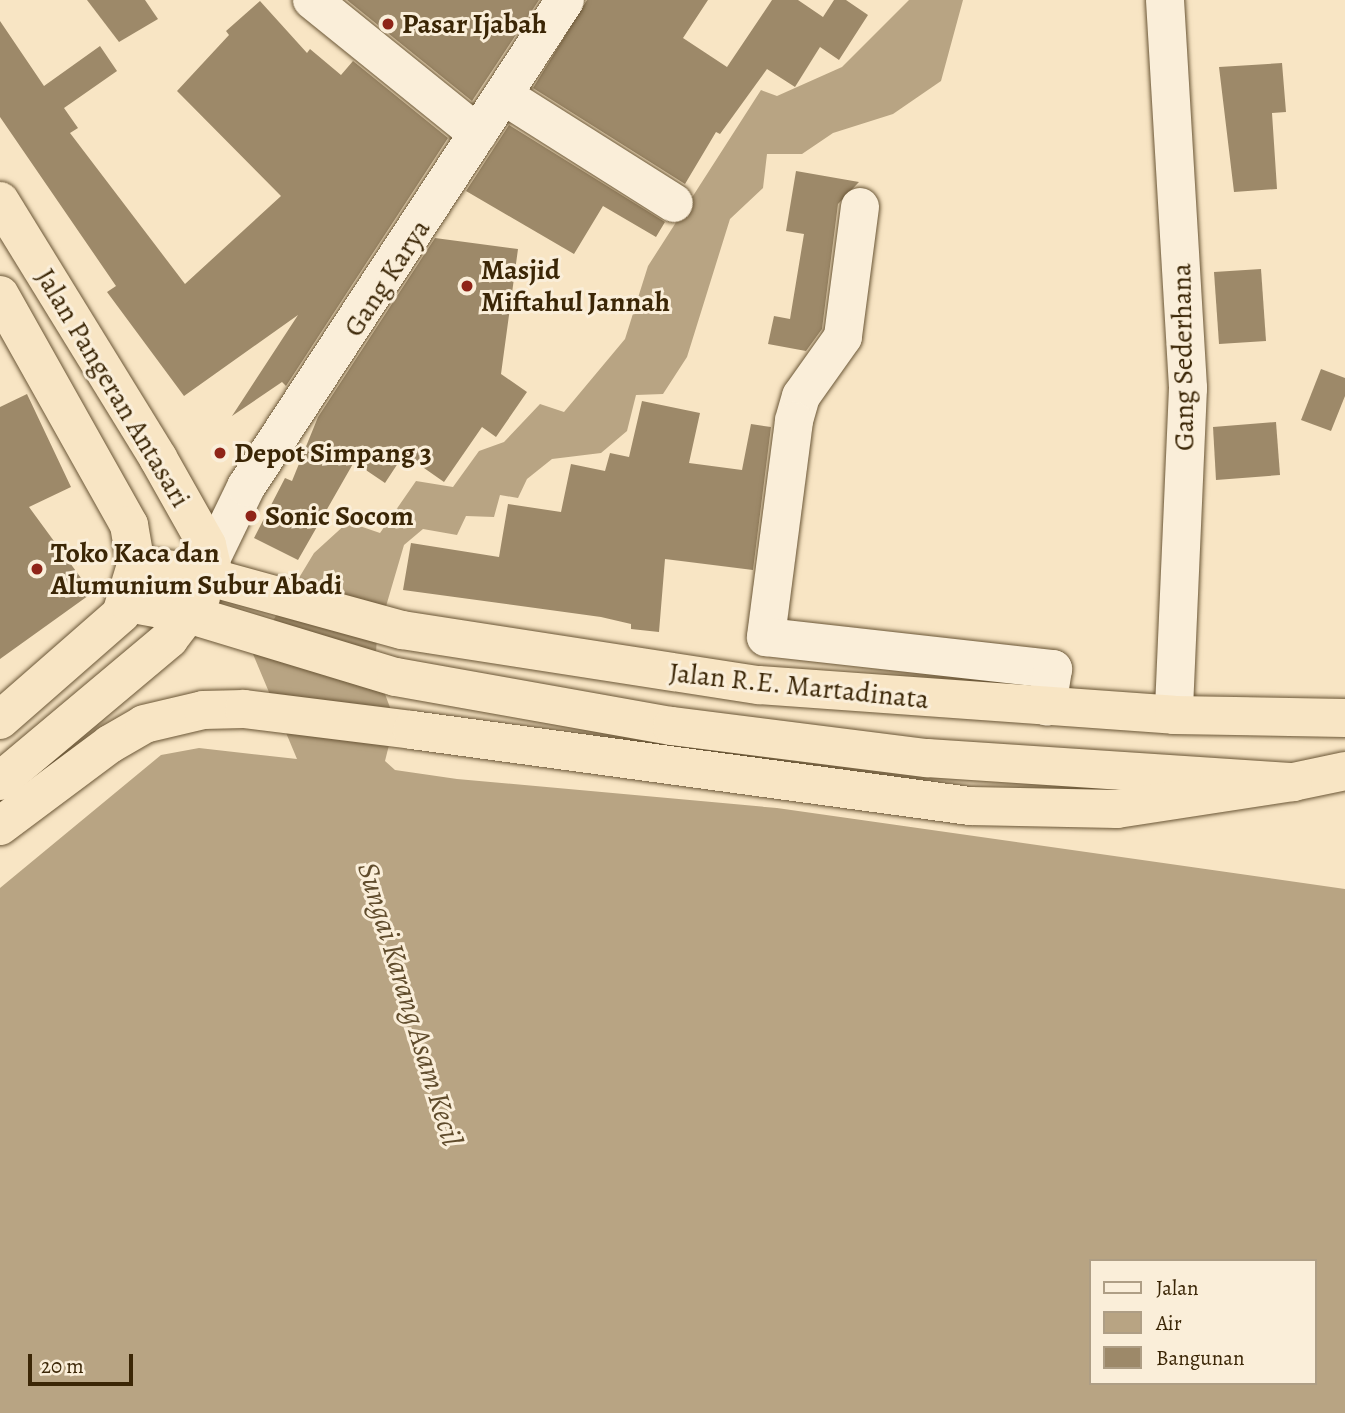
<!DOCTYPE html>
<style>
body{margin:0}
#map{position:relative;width:1345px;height:1413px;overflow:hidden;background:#f8e5c4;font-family:Alegreya,serif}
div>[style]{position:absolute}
.water>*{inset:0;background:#b8a483}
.building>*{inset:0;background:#9d8969}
.roads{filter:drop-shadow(0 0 2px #6a5636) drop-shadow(0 0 2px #6a5636)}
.minor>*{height:38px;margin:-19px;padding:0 19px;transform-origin:19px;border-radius:19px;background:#faeed9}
.highway>*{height:38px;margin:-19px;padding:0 19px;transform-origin:19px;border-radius:19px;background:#f8e5c4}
.dots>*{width:19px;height:19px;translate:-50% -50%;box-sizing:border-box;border:4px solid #faeed9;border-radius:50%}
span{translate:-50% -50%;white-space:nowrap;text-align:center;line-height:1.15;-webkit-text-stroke:6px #faeed9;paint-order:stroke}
.poi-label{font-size:28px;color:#3b2606;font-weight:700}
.left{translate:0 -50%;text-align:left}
.street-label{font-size:28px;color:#3b2606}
.water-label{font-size:30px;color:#604c2c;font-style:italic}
.legend{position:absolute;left:1089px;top:1259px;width:228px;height:126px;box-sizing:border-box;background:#faeed9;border:2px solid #ae9e85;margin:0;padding:9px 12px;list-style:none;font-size:21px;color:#3b2606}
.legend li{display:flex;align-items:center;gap:14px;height:35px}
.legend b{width:35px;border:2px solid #ae9e85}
.scale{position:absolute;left:28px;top:1354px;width:105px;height:32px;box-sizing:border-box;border:4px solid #3b2606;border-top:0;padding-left:9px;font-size:21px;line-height:24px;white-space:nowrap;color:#3b2606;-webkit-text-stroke:5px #faeed9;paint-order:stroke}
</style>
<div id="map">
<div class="water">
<i style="clip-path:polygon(evenodd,909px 0,963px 0,941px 81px,893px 114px,833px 133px,802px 154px,767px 154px,763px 188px,730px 219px,687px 357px,663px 394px,636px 395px,627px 431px,601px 453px,552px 459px,527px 479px,518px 498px,500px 495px,494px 517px,466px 516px,457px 535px,423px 529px,404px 545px,377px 637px,375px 667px,395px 721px,385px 761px,395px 770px,457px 779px,777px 808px,1345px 889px,1345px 1413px,0 1413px,0 888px,161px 755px,199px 748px,297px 759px,253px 654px,314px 553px,348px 522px,380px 533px,416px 481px,453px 487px,479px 451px,504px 442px,540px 404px,564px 412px,625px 339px,648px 266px,761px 90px,777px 96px,842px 67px,909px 0,1091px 1261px,1315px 1261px,1315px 1383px,1091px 1383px,1091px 1261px)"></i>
</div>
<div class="building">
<i style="clip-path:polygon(87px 0,145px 0,158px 19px,119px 42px)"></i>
<i style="clip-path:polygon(347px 0,539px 0,472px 101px)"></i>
<i style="clip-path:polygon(587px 0,708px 0,683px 38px,727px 67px,772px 0,798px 0,823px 17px,834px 0,846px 0,868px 15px,839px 60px,820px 47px,795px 87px,767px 69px,720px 134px,716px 132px,685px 184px,533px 88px)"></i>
<i style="clip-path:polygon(260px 1px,307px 53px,310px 49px,341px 75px,353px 61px,448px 138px,286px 386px,282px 382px,232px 416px,298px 315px,184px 396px,107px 292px,116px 286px,0 117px,0 21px,44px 86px,100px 46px,117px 71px,64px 108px,78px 128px,70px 133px,185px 284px,281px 196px,177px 91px,229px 35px,226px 31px)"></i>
<i style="clip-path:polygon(1282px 63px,1286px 112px,1272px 113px,1277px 189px,1234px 192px,1219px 67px)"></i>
<i style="clip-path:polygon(509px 125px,665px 222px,656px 237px,603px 206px,574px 254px,466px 191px)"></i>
<i style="clip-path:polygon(796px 171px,859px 182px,838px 204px,822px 329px,806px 351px,768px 344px,774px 316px,790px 319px,804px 234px,786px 231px)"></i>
<i style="clip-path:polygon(435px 238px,518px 249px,501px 374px,527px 392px,496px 437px,482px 427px,444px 482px,404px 454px,385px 483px,354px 462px,298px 560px,254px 538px,285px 478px,292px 481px,318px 417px)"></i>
<i style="clip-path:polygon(1261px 269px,1266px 341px,1219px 344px,1214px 272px)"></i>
<i style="clip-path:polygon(1321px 369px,1345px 378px,1345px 396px,1331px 431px,1301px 420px)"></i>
<i style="clip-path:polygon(27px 394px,71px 487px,29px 507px,92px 593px,0 659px,0 407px)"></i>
<i style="clip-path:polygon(642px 401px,700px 413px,689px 463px,742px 470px,751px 424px,771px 427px,753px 570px,665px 559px,659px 632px,631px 629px,631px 624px,601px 617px,403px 590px,411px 543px,499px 557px,508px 504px,561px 512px,571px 464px,605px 471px,610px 453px,629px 457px)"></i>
<i style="clip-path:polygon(1276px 422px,1280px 475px,1216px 480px,1213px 427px)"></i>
</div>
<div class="roads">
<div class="minor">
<i style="left:312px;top:0;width:213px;rotate:38.9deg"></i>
<i style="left:1165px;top:0;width:389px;rotate:86.6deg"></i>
<i style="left:1188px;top:388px;width:327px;rotate:92.5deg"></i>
<i style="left:503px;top:95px;width:202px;rotate:32.3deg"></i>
<i style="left:860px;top:207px;width:131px;rotate:97.5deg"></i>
<i style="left:843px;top:337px;width:72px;rotate:125.4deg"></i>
<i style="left:801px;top:396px;width:26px;rotate:106deg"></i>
<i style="left:794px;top:421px;width:218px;rotate:97.4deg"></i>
<i style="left:766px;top:637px;width:289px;rotate:6.4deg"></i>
<i style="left:1053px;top:669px;width:38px;rotate:99deg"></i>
<i style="left:212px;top:557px;width:78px;rotate:-64.1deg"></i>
<i style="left:246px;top:487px;width:582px;rotate:-56.77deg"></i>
</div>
<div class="highway">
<i style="left:0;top:201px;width:302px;rotate:58.4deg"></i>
<i style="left:158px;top:458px;width:100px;rotate:60.6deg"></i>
<i style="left:207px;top:545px;width:35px;rotate:77deg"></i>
<i style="left:0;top:295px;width:264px;rotate:60.7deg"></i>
<i style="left:129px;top:525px;width:41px;rotate:80.1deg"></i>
<i style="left:136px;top:565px;width:51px;rotate:107deg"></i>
<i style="left:121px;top:614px;width:161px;rotate:138.8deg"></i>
<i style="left:136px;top:565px;width:55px;rotate:7.3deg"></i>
<i style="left:191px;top:572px;width:219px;rotate:15.4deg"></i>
<i style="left:402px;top:630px;width:361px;rotate:8.8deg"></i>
<i style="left:759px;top:685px;width:416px;rotate:4.1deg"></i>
<i style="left:1174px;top:715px;width:171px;rotate:1deg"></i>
<i style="left:128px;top:603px;width:61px;rotate:10.4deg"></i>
<i style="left:188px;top:614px;width:217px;rotate:16.9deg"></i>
<i style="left:396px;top:677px;width:280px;rotate:10.1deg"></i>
<i style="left:672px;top:726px;width:257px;rotate:7.2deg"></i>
<i style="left:927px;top:758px;width:367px;rotate:3.8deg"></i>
<i style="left:1293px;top:782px;width:53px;rotate:-11.9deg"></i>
<i style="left:0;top:781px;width:221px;rotate:-40deg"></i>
<i style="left:169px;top:639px;width:53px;rotate:-52.7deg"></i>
<i style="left:0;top:826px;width:137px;rotate:-36.7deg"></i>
<i style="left:110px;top:744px;width:39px;rotate:-30deg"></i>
<i style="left:144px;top:724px;width:61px;rotate:-13.3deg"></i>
<i style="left:203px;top:710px;width:41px;rotate:-1.4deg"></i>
<i style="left:244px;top:709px;width:169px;rotate:7.1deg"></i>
<i style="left:412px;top:730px;width:563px;rotate:7.76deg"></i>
<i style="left:970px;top:806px;width:147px;rotate:1.2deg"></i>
<i style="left:1117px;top:809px;width:178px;rotate:-8.7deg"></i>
</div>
</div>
<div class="dots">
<i style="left:388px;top:24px;background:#8f2418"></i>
<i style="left:467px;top:286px;background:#8f2418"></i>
<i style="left:220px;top:453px;background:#8f2418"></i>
<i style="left:251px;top:516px;background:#8f2418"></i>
<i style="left:37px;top:569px;background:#8f2418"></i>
</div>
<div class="poi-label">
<span class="left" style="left:402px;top:24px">Pasar Ijabah</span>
<span class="left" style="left:481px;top:286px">Masjid<br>Miftahul Jannah</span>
<span class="left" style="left:234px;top:453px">Depot Simpang 3</span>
<span class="left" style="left:265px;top:516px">Sonic Socom</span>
<span class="left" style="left:51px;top:569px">Toko Kaca dan<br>Alumunium Subur Abadi</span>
</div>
<div class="street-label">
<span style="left:387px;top:278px;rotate:-57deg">Gang Karya</span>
<span style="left:1183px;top:357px;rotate:-91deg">Gang Sederhana</span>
<span style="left:113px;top:388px;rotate:59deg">Jalan Pangeran Antasari</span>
<span style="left:799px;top:686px;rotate:6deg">Jalan R.E. Martadinata</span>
</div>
<div class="water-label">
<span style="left:410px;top:1004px;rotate:73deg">Sungai Karang Asam Kecil</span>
</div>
<ul class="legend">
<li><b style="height:9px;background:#faeed9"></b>Jalan</li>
<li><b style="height:19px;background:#b8a483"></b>Air</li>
<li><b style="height:19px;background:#9d8969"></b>Bangunan</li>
</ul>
<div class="scale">20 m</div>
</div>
